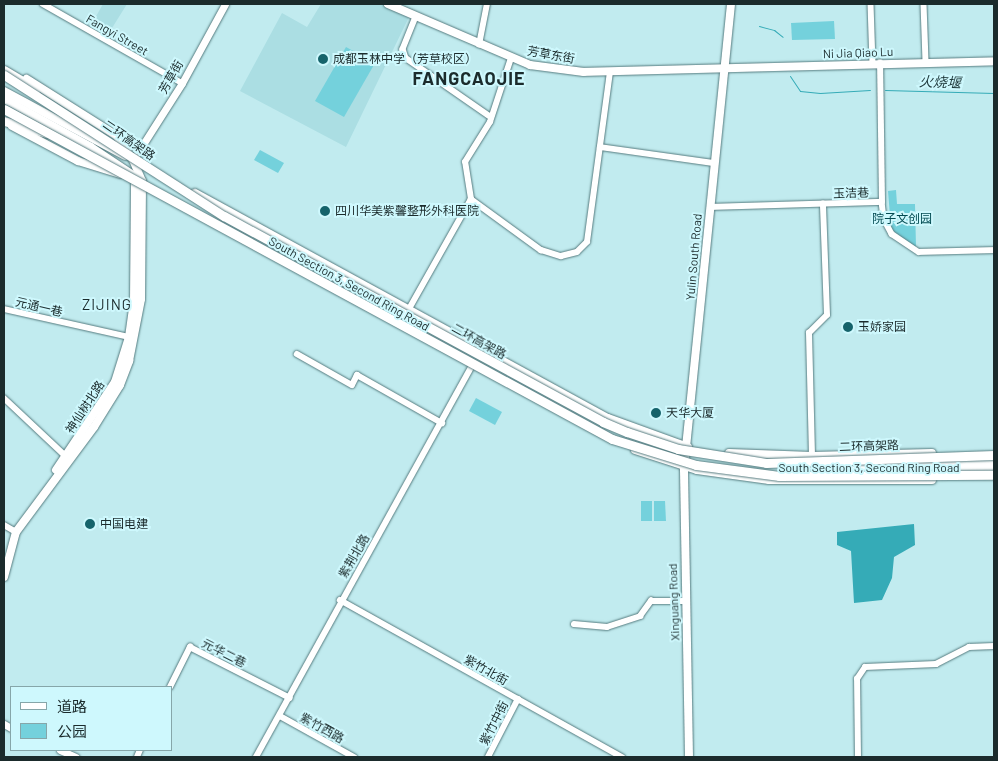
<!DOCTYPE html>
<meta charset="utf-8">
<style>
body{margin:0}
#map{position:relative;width:998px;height:761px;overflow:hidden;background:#c1ebef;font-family:Barlow,"Noto Sans SC",sans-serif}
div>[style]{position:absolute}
.built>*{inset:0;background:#abdee3}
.green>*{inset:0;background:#74d1dc}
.water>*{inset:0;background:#35abb7}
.stream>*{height:1px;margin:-0.5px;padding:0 0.5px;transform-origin:0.5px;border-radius:0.5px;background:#35abb7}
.roads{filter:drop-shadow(0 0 1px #557b7f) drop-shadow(0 0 1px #557b7f)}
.minor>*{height:5.5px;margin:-2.75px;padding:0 2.75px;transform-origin:2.75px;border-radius:2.75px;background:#fff}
.tertiary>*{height:7px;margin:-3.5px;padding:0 3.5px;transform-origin:3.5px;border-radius:3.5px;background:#fff}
.secondary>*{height:8px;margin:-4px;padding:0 4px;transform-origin:4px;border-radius:4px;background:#fff}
.trunk>*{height:9px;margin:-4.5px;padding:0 4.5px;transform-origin:4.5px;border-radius:4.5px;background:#fff}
.bridges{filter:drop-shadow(0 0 1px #557b7f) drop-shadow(0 0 1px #557b7f)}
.trunk-bridge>*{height:9px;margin:-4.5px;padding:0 4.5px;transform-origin:4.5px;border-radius:4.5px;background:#fff}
.dots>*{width:14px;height:14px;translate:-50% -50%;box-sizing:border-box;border:2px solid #cef8fd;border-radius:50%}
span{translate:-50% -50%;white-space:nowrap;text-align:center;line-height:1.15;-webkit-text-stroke:4px #cef8fd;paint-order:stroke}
.street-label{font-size:12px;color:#1b2b2c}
.poi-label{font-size:12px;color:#1b2b2c}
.left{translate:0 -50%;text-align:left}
.park-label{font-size:12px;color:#024a51}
.water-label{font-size:14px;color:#1f393b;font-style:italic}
.quarter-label{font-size:15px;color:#1b2b2c;letter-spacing:1px}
.district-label{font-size:18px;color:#1b2b2c;font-weight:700;letter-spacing:1px}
.frame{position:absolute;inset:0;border:5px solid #1b2b2c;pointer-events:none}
.legend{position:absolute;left:10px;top:686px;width:162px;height:65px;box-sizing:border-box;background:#cef8fd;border:1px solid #86a6a9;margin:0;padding:6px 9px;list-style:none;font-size:15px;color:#1b2b2c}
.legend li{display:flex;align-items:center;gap:10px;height:25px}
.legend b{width:25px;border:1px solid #86a6a9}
</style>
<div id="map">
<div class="built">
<i style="clip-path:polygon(103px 4px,127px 4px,112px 28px,94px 20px)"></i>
<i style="clip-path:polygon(321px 4px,382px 4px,409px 17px,346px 147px,240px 91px,282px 13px,307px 27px)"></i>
</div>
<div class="green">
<i style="clip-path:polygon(834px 21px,835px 39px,792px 40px,791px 23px)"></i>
<i style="clip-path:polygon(346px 47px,375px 63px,344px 117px,315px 101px)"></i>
<i style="clip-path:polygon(260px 150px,284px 163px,278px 173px,254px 160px)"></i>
<i style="clip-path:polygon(896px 190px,897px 204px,915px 204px,916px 247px,902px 240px,891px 228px,888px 191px)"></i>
<i style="clip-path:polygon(476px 398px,502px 412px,495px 425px,469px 411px)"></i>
<i style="clip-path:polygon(641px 501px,652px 501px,652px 521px,641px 521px)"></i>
<i style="clip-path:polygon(654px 501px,665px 501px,666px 521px,654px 521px)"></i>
</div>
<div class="water">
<i style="clip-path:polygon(914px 524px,915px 545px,894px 557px,892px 578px,882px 600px,854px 603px,851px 551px,837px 545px,837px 532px)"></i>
</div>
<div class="stream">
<i style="left:759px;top:26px;width:16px;rotate:15deg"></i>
<i style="left:774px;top:30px;width:11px;rotate:38deg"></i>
<i style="left:790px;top:76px;width:18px;rotate:56deg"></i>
<i style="left:800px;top:91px;width:20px;rotate:6deg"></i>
<i style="left:820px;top:93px;width:50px;rotate:-3.4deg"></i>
<i style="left:885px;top:90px;width:109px;rotate:1.6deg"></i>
</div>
<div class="roads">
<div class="minor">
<i style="left:43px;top:4px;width:160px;rotate:29.6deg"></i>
<i style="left:871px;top:4px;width:60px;rotate:88.1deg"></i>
<i style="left:924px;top:4px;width:58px;rotate:88deg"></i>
<i style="left:416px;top:17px;width:35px;rotate:112deg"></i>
<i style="left:403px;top:49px;width:9px;rotate:72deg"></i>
<i style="left:406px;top:58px;width:103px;rotate:34.8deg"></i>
<i style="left:479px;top:45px;width:42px;rotate:-79deg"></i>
<i style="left:600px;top:147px;width:115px;rotate:8deg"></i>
<i style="left:471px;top:199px;width:87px;rotate:36.1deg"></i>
<i style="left:541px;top:250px;width:21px;rotate:17deg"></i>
<i style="left:561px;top:256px;width:16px;rotate:-14deg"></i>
<i style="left:577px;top:252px;width:14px;rotate:-45deg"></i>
<i style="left:587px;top:242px;width:172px;rotate:-82.3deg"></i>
<i style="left:882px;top:202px;width:17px;rotate:83deg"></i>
<i style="left:884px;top:219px;width:17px;rotate:62deg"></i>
<i style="left:892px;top:234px;width:32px;rotate:34deg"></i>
<i style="left:919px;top:252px;width:75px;rotate:-1.5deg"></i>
<i style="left:711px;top:207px;width:171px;rotate:-1.7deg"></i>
<i style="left:882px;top:202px;width:139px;rotate:-90.8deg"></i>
<i style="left:4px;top:309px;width:128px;rotate:12.6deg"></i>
<i style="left:409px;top:309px;width:126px;rotate:-60.6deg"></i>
<i style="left:471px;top:199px;width:37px;rotate:-99deg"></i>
<i style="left:465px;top:162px;width:47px;rotate:-58deg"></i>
<i style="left:490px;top:122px;width:67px;rotate:-71.8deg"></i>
<i style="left:297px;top:354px;width:63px;rotate:29.4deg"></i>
<i style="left:352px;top:385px;width:11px;rotate:-63deg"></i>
<i style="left:357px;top:375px;width:98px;rotate:29.5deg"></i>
<i style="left:4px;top:398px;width:88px;rotate:43.2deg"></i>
<i style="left:812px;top:456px;width:123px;rotate:-91.4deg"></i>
<i style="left:809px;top:333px;width:25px;rotate:-45deg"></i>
<i style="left:827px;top:315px;width:111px;rotate:-92.1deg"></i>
<i style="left:4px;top:525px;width:14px;rotate:30deg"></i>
<i style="left:340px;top:600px;width:323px;rotate:29.1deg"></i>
<i style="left:574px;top:624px;width:33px;rotate:5deg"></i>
<i style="left:607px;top:627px;width:35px;rotate:-18deg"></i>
<i style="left:640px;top:616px;width:19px;rotate:-54deg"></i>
<i style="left:651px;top:601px;width:34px"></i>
<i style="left:170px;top:687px;width:45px;rotate:-63.4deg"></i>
<i style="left:190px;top:647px;width:112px;rotate:27deg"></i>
<i style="left:280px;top:716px;width:85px;rotate:29deg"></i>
<i style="left:137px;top:757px;width:8px;rotate:-67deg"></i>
<i style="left:256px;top:757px;width:447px;rotate:-61.1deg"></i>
<i style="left:488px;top:757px;width:65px;rotate:-62.7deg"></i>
<i style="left:858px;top:757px;width:78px;rotate:-90.7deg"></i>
<i style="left:857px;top:679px;width:14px;rotate:-56deg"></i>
<i style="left:865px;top:667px;width:71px;rotate:-2.4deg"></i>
<i style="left:936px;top:664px;width:37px;rotate:-27deg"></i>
<i style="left:969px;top:647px;width:25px;rotate:-2deg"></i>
</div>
<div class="tertiary">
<i style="left:133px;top:160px;width:91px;rotate:-57.5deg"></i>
<i style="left:182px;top:83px;width:90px;rotate:-61.4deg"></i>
<i style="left:4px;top:724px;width:8px;rotate:30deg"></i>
<i style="left:60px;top:750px;width:17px;rotate:24deg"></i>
</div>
<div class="secondary">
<i style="left:388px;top:4px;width:155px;rotate:23.2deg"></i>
<i style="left:530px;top:65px;width:54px;rotate:7.4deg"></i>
<i style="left:584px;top:72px;width:410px;rotate:-1.5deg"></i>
<i style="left:4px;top:91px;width:137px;rotate:28.2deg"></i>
<i style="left:4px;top:99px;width:99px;rotate:28.9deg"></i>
<i style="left:91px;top:147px;width:47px;rotate:33.7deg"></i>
<i style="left:12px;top:126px;width:75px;rotate:27.9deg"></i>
<i style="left:78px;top:161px;width:44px;rotate:17.2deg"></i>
<i style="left:195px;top:193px;width:470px;rotate:28.6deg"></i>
<i style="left:608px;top:418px;width:85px;rotate:19.9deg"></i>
<i style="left:635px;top:450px;width:65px;rotate:17.9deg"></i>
<i style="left:697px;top:470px;width:73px;rotate:7.9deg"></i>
<i style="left:769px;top:480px;width:163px"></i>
<i style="left:729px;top:453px;width:83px;rotate:2.1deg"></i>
<i style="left:812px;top:456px;width:120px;rotate:-1.4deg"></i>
<i style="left:56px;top:470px;width:106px;rotate:-56.2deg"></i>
<i style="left:115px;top:382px;width:47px;rotate:-72.7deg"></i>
<i style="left:129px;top:337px;width:35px;rotate:-82deg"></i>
<i style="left:134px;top:302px;width:127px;rotate:-89.5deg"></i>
<i style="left:4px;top:577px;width:47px;rotate:-75.1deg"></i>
<i style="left:16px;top:532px;width:131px;rotate:-53.4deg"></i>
<i style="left:94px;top:427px;width:49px;rotate:-58.2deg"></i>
<i style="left:120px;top:385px;width:26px;rotate:-69deg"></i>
<i style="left:129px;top:361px;width:63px;rotate:-79deg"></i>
<i style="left:141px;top:299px;width:118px;rotate:-89.5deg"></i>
<i style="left:142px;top:181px;width:23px;rotate:-113deg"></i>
<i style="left:133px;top:160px;width:29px;rotate:-124deg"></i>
<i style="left:117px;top:136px;width:107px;rotate:-147.7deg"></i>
<i style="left:689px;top:757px;width:290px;rotate:-91deg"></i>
<i style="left:684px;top:467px;width:465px;rotate:-84.2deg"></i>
</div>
<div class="trunk">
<i style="left:4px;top:70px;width:31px;rotate:31deg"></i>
<i style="left:31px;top:86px;width:8px;rotate:60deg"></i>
<i style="left:4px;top:121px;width:45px;rotate:15.6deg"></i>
<i style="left:812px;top:465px;width:182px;rotate:-1.6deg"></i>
<i style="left:821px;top:472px;width:173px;rotate:-2deg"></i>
</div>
</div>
<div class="bridges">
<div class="trunk-bridge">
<i style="left:4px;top:75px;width:261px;rotate:32.7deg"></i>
<i style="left:224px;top:216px;width:431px;rotate:28.5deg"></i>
<i style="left:603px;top:422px;width:26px;rotate:23deg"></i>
<i style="left:627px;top:432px;width:54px;rotate:18.4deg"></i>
<i style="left:678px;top:449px;width:89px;rotate:9deg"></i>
<i style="left:766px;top:463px;width:228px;rotate:-2deg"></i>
<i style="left:4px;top:109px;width:692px;rotate:28.49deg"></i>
<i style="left:612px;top:439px;width:88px;rotate:17.2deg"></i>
<i style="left:696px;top:465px;width:84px;rotate:7.5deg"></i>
<i style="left:779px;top:476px;width:215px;rotate:-0.3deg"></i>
</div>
</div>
<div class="dots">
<i style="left:323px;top:59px;background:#15636b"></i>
<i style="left:325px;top:211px;background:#15636b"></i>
<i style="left:848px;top:327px;background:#15636b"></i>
<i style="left:656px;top:413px;background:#15636b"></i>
<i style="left:90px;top:524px;background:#15636b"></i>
</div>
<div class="street-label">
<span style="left:117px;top:35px;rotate:30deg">Fangyi Street</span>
<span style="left:858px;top:53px;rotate:-2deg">Ni Jia Qiao Lu</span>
<span style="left:551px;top:55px;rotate:10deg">芳草东街</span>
<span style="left:171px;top:77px;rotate:-60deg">芳草街</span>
<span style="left:129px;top:140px;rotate:35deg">二环高架路</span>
<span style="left:851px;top:193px;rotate:-2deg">玉洁巷</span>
<span style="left:694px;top:257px;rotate:-85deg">Yulin South Road</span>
<span style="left:349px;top:284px;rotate:29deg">South Section 3, Second Ring Road</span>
<span style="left:39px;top:307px;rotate:13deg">元通一巷</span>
<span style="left:479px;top:341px;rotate:29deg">二环高架路</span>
<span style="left:85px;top:407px;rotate:-57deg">神仙树北路</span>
<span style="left:869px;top:446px;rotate:-2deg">二环高架路</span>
<span style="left:869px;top:468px">South Section 3, Second Ring Road</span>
<span style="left:354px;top:556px;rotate:-60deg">紫荆北路</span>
<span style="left:674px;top:602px;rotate:-92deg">Xinguang Road</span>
<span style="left:224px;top:653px;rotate:27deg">元华二巷</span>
<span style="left:486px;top:670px;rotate:29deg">紫竹北街</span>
<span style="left:494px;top:723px;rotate:-63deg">紫竹中街</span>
<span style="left:322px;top:728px;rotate:29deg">紫竹西路</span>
</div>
<div class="poi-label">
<span class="left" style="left:333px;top:59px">成都玉林中学（芳草校区）</span>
<span class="left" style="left:335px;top:211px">四川华美紫馨整形外科医院</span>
<span class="left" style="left:858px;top:327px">玉娇家园</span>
<span class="left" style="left:666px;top:413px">天华大厦</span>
<span class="left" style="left:100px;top:524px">中国电建</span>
</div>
<div class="park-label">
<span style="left:902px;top:219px">院子文创园</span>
</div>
<div class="water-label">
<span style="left:940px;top:82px;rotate:2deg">火烧堰</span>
</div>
<div class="quarter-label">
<span style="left:107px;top:305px">ZIJING</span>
</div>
<div class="district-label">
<span style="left:469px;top:78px">FANGCAOJIE</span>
</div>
<div class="frame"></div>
<ul class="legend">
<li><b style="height:6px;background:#fff"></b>道路</li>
<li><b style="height:14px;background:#74d1dc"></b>公园</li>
</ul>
</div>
